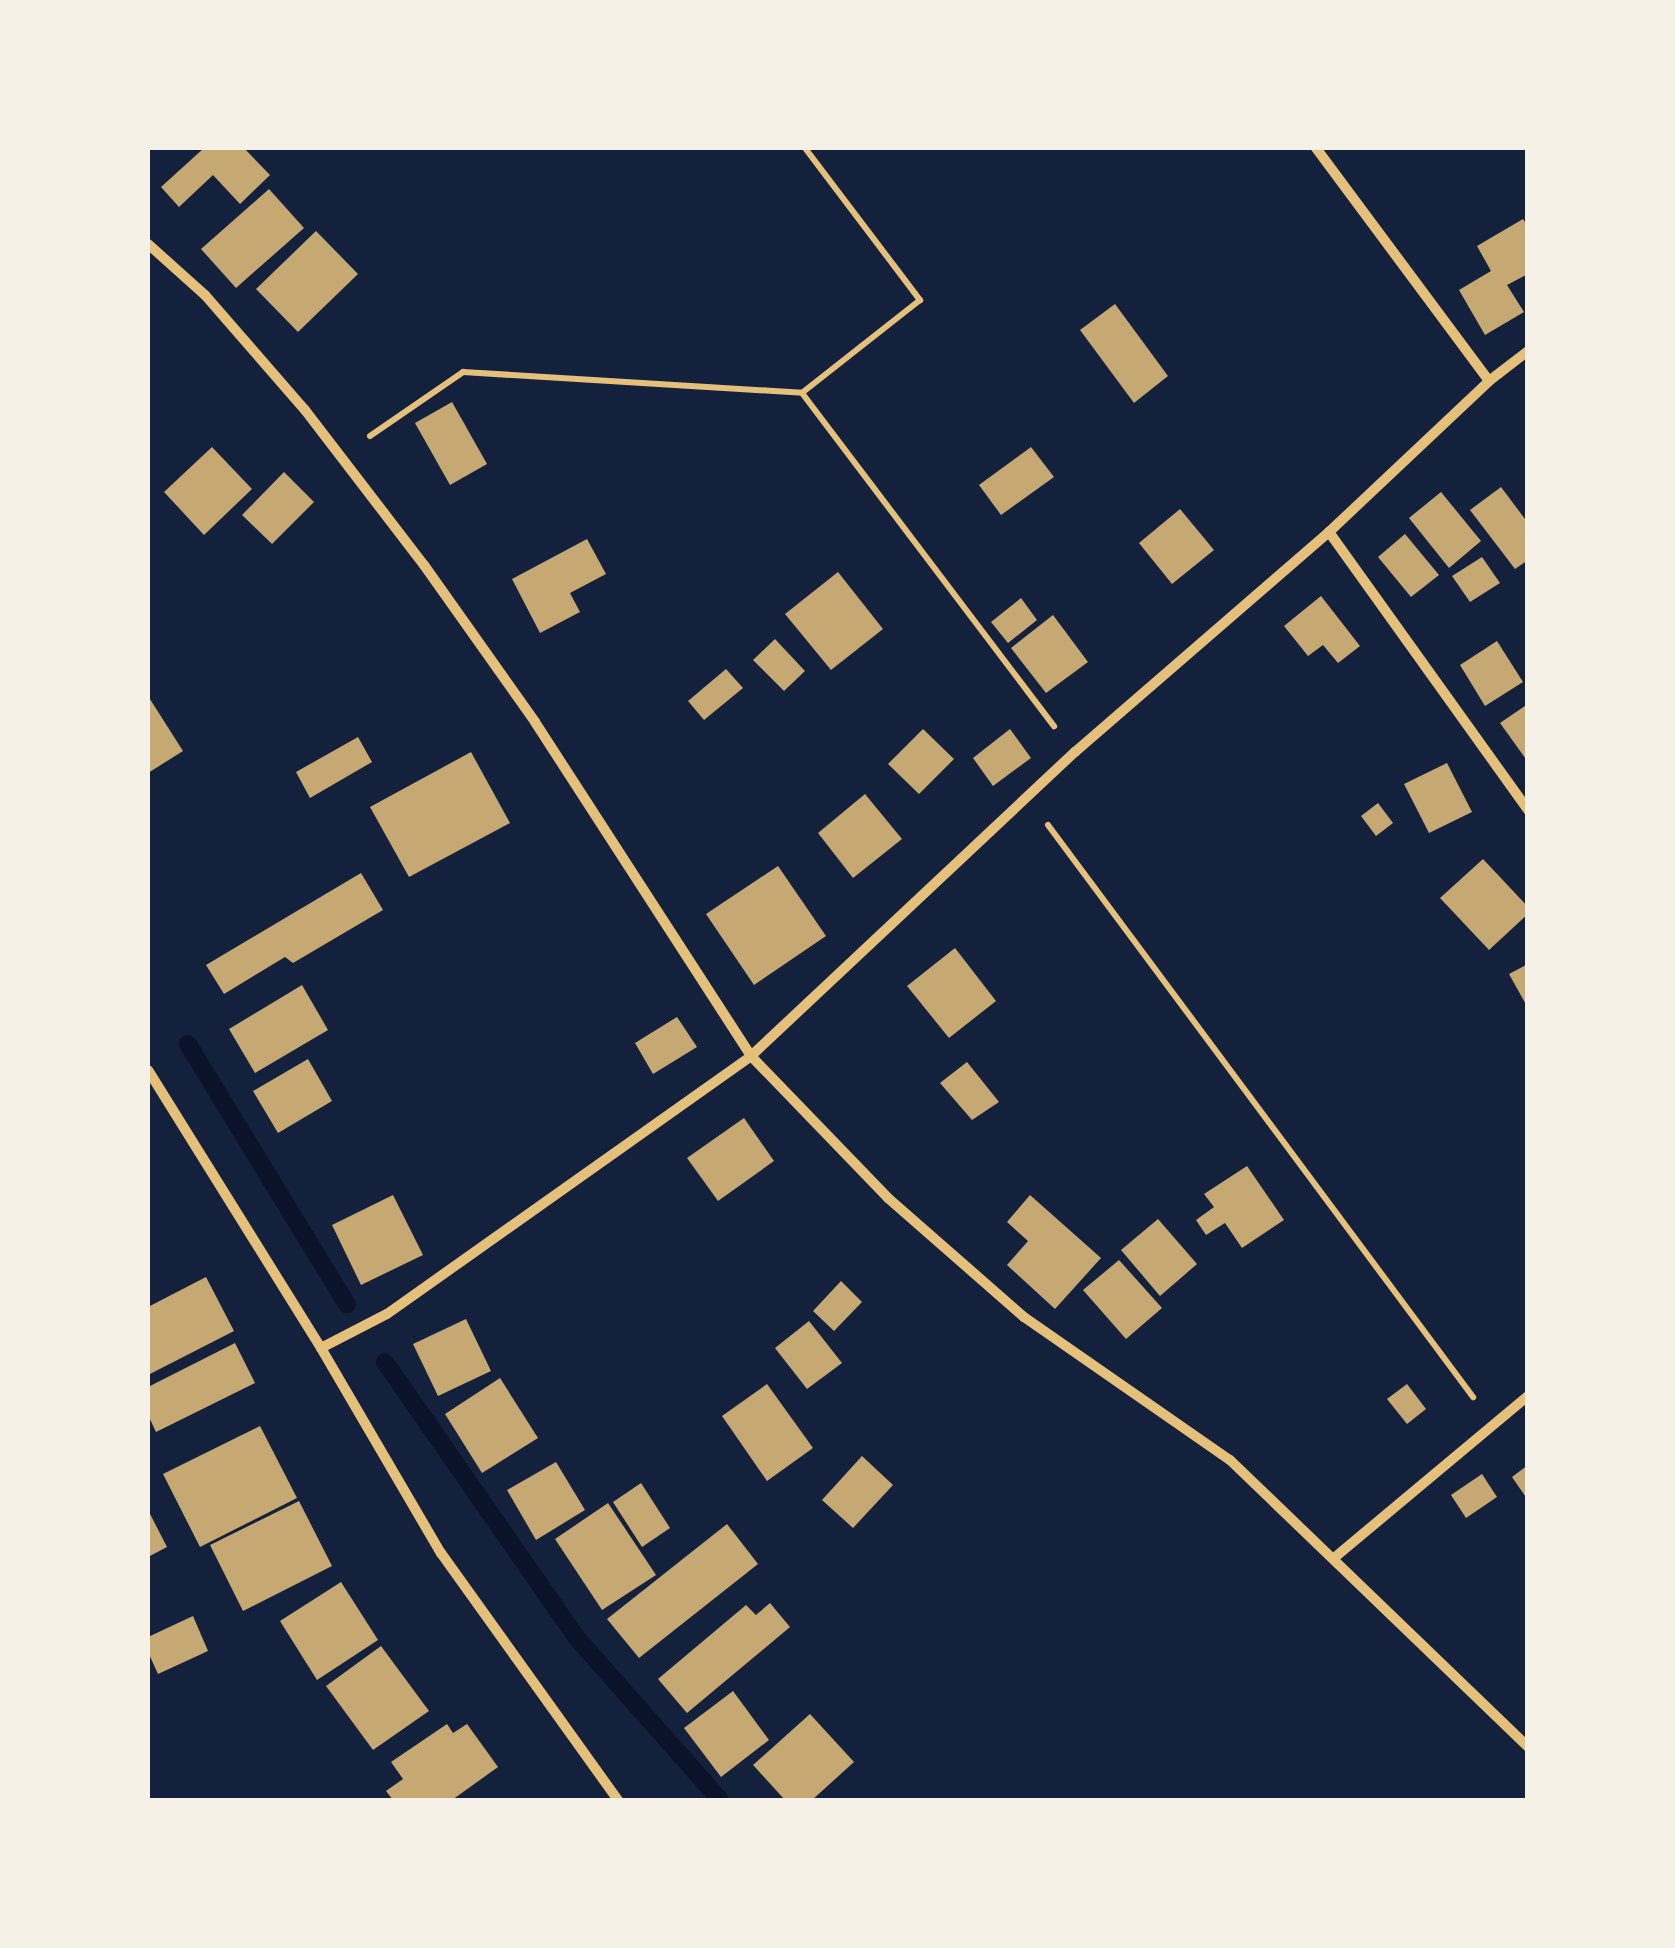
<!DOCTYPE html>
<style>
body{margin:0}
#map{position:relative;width:1675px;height:1948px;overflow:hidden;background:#14213d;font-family:Cabin,sans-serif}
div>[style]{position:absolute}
.stream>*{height:18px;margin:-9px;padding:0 9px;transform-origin:9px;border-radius:9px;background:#0b132b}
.building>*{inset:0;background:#c6a872}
.path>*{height:6px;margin:-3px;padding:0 3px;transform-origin:3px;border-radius:3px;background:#e5c07b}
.minor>*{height:10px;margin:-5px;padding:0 5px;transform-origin:5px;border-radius:5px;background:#e5c07b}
span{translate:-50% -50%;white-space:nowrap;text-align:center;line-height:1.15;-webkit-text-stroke:9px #f6f1e7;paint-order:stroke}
.frame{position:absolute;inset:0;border:150px solid #f6f1e7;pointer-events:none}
</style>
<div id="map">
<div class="stream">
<i style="left:188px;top:1044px;width:305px;rotate:58.6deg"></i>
<i style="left:385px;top:1362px;width:335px;rotate:55.2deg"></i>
<i style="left:576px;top:1637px;width:217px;rotate:48.5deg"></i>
</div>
<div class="building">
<i style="clip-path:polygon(204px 148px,244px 148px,270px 175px,240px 204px,213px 175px,179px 207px,161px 187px)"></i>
<i style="clip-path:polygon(269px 189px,304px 228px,236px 288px,201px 249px)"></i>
<i style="clip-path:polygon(1523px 219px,1528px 227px,1528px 274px,1507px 285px,1524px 312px,1485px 335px,1459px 290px,1491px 271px,1477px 246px)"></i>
<i style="clip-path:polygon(316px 231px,358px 274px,298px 332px,256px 289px)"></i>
<i style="clip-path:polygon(1115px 304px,1168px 376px,1134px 403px,1080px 330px)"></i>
<i style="clip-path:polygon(452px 402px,487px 464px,450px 485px,415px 423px)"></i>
<i style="clip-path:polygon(212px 447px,252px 489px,204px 535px,164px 492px)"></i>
<i style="clip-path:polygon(1031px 447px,1054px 477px,1001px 515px,979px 485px)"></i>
<i style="clip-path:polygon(284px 472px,314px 502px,272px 544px,242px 515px)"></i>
<i style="clip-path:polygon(1501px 487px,1528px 523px,1528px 560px,1515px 569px,1470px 510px)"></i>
<i style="clip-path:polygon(1441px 492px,1481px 541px,1449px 568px,1409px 518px)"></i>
<i style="clip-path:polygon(1180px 509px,1214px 550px,1172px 584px,1139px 543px)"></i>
<i style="clip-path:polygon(1405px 534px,1439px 575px,1411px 597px,1378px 557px)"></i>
<i style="clip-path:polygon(587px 539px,606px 574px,570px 593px,580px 612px,540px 633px,512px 579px)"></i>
<i style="clip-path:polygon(1482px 557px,1500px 583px,1470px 602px,1452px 576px)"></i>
<i style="clip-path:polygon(838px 572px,883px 629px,831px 670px,785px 614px)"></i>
<i style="clip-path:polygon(1321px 596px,1360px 646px,1338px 663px,1323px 645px,1308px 656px,1284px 626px)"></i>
<i style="clip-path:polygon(1021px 598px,1037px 620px,1008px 643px,991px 622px)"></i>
<i style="clip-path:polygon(1053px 615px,1088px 662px,1046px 693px,1011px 648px)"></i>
<i style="clip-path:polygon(775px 639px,805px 671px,784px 691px,753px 660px)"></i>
<i style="clip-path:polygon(1497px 641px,1523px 682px,1485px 706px,1460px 665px)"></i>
<i style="clip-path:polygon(726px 669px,743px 688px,704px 720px,688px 701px)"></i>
<i style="clip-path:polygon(148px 696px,183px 751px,148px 773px)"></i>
<i style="clip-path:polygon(1528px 704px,1528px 762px,1500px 723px)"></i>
<i style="clip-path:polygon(923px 729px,954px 759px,919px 794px,888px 764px)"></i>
<i style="clip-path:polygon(1010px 729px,1031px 758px,993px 786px,973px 758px)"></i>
<i style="clip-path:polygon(358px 737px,372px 762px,310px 798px,296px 772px)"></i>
<i style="clip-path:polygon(471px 752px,510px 823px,409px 877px,370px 807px)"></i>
<i style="clip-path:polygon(1447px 763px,1472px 812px,1429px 833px,1404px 784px)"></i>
<i style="clip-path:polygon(865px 794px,902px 839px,853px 878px,818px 833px)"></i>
<i style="clip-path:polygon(1378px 803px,1393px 823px,1376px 836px,1361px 816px)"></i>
<i style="clip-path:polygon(1483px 859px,1528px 907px,1528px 914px,1489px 950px,1440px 898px)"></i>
<i style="clip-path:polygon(778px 866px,826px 936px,754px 985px,706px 914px)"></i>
<i style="clip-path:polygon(361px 873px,383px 910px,293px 963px,285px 957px,224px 994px,206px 965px)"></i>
<i style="clip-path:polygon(955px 948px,996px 1001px,949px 1038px,907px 986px)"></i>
<i style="clip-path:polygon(1528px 964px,1528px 1008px,1509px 974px)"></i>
<i style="clip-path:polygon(302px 985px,328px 1030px,255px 1073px,229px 1029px)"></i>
<i style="clip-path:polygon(677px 1017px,697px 1047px,653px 1074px,635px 1043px)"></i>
<i style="clip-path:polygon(308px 1059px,332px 1101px,278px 1133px,253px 1091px)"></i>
<i style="clip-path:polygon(967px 1062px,999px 1102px,972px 1120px,940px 1083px)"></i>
<i style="clip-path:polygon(744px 1118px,774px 1161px,718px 1201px,687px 1158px)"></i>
<i style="clip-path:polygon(1247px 1166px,1284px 1220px,1242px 1248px,1225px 1223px,1206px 1235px,1196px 1220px,1214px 1207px,1204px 1194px)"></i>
<i style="clip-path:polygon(393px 1195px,423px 1255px,361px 1285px,332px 1225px)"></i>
<i style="clip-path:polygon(1030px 1195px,1101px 1258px,1055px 1309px,1007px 1265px,1028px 1241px,1007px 1222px)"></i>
<i style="clip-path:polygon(1158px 1219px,1197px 1264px,1160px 1296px,1121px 1250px)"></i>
<i style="clip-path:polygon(1119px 1260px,1162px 1308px,1126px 1339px,1083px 1290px)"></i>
<i style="clip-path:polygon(206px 1277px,234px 1331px,148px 1375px,148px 1307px)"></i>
<i style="clip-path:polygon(841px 1281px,862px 1302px,834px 1331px,813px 1311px)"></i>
<i style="clip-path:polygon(466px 1319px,491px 1371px,438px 1396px,413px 1344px)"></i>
<i style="clip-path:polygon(809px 1321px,842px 1363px,807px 1389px,775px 1348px)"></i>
<i style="clip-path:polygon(235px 1343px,255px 1383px,156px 1432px,148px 1415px,148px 1387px)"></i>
<i style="clip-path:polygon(500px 1378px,538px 1438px,482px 1473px,445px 1414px)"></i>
<i style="clip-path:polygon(767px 1384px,813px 1448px,767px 1481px,722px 1416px)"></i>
<i style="clip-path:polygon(1407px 1384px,1426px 1409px,1407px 1424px,1387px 1399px)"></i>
<i style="clip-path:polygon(260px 1426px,297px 1498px,200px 1547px,163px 1474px)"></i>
<i style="clip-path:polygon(862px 1456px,893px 1485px,853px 1528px,822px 1500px)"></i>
<i style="clip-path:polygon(556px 1462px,585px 1510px,536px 1540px,507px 1490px)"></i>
<i style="clip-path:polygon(1528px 1465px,1528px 1500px,1512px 1477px)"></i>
<i style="clip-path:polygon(1482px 1474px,1497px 1497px,1466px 1518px,1451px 1495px)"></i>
<i style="clip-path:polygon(641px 1483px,670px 1528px,642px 1547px,613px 1502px)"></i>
<i style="clip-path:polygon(299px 1501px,332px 1566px,243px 1611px,210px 1545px)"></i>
<i style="clip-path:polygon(608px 1503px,656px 1575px,602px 1610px,555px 1539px)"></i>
<i style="clip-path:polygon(148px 1510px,167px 1547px,148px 1557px)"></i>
<i style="clip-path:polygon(727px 1524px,758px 1564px,639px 1658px,607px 1619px)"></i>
<i style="clip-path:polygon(341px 1582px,378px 1640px,317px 1680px,280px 1621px)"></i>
<i style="clip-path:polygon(770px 1603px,790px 1627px,687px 1713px,658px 1679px,746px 1605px,756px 1615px)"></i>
<i style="clip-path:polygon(193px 1616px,208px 1651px,158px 1674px,148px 1652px,148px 1637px)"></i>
<i style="clip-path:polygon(381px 1646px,429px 1711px,373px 1750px,326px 1686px)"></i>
<i style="clip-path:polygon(733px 1691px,769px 1740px,721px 1777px,684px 1728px)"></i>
<i style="clip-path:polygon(810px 1714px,854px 1762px,812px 1800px,785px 1800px,753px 1765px)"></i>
<i style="clip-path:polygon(447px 1724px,453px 1733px,467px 1724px,498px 1767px,452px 1800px,393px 1800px,386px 1791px,403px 1779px,391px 1762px)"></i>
</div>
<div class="path">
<i style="left:805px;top:148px;width:191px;rotate:52.9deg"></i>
<i style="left:920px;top:300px;width:150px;rotate:141.8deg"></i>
<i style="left:802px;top:393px;width:418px;rotate:52.9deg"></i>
<i style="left:370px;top:436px;width:113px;rotate:-34.5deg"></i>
<i style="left:463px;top:372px;width:340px;rotate:3.5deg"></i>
<i style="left:1048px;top:825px;width:713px;rotate:53.39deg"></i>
</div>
<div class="minor">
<i style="left:1316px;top:148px;width:290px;rotate:53.4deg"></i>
<i style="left:148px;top:244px;width:76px;rotate:41.8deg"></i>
<i style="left:205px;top:295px;width:152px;rotate:49deg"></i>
<i style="left:305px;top:410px;width:195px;rotate:52.5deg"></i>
<i style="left:424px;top:565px;width:192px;rotate:54.7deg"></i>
<i style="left:535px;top:722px;width:398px;rotate:57.1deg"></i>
<i style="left:751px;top:1056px;width:197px;rotate:46deg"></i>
<i style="left:888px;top:1198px;width:181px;rotate:41.2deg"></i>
<i style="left:1024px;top:1317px;width:251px;rotate:34.8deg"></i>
<i style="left:1230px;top:1460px;width:414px;rotate:43.9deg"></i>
<i style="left:1329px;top:532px;width:342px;rotate:54.4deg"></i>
<i style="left:148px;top:1070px;width:327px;rotate:58.1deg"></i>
<i style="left:321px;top:1348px;width:238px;rotate:59.7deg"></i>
<i style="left:441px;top:1553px;width:304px;rotate:54.4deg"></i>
<i style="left:321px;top:1348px;width:74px;rotate:-27.3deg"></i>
<i style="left:387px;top:1314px;width:446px;rotate:-35.3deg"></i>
<i style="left:751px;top:1056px;width:444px;rotate:-43.2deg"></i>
<i style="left:1075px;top:752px;width:336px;rotate:-40.9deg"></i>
<i style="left:1329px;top:532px;width:220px;rotate:-43.3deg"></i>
<i style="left:1489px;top:381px;width:49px;rotate:-37.6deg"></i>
<i style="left:1334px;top:1558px;width:253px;rotate:-39.9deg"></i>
</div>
<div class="frame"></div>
</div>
